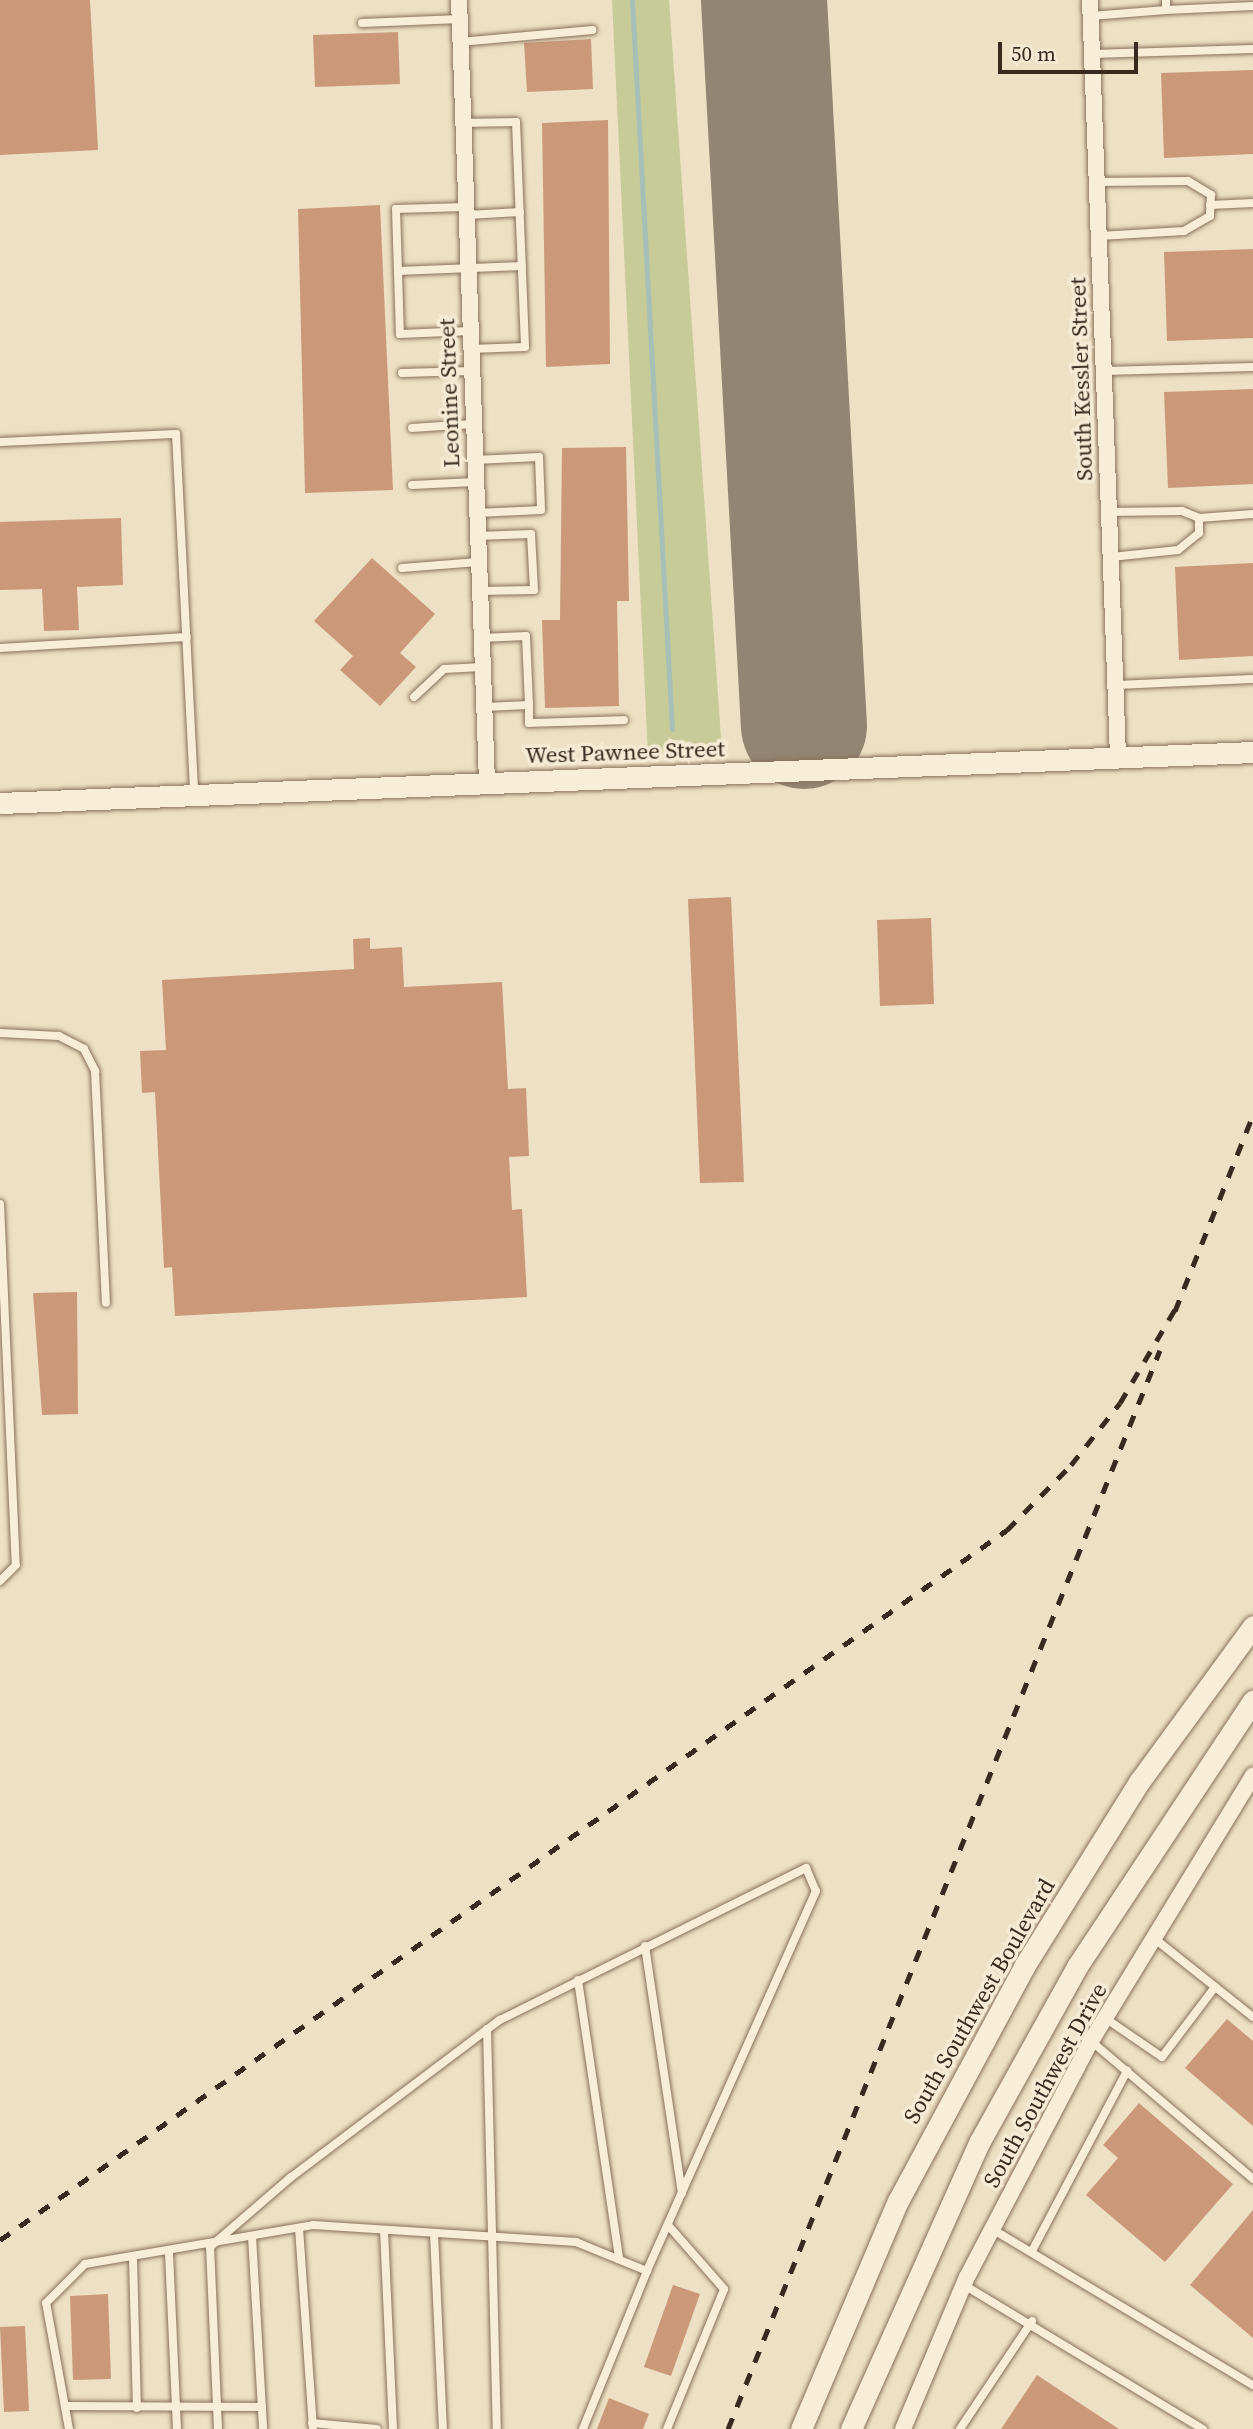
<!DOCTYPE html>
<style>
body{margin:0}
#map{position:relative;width:1253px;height:2429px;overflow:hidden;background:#ede0c4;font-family:"Source Serif 4",serif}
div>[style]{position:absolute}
.green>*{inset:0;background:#c7cb98}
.stream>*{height:5px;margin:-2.5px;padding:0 2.5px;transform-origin:2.5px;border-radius:2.5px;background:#a6c0b8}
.runway>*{height:126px;margin:-63px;padding:0 63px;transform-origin:63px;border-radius:63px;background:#928571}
.building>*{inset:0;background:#cb997a}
.roads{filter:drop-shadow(0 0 2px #88715b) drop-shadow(0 0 2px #88715b)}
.service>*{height:8px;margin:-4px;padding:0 4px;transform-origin:4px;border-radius:4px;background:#f8edd7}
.minor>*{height:16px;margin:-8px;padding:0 8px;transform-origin:8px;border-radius:8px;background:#f8edd7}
.secondary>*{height:21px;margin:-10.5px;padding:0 10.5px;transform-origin:10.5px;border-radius:10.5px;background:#f8edd7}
.rail>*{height:5px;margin-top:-2.5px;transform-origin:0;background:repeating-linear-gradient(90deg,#382a1e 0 12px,transparent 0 24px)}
span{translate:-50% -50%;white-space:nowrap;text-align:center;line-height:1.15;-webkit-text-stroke:7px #f5ead3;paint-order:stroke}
.street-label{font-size:23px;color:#382a1e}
.scale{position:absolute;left:998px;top:42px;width:140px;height:32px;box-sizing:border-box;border:4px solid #382a1e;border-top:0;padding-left:9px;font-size:21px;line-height:24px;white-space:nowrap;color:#382a1e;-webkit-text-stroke:5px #f5ead3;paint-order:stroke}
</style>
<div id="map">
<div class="green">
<i style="clip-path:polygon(612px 0,669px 0,722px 752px,648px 756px)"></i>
</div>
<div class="stream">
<i style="left:632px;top:0;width:730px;rotate:86.86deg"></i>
</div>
<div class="runway">
<i style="left:764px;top:0;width:727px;rotate:86.85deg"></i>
</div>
<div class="building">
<i style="clip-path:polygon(0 0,90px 0,98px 150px,0 155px)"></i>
<i style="clip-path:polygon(398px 32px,400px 84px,315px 87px,313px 35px)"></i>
<i style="clip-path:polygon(591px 39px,593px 89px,527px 92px,524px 43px)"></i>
<i style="clip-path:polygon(1253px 70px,1253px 154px,1164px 158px,1161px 73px)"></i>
<i style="clip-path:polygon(608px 120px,610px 364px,546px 367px,542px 123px)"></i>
<i style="clip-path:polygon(380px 205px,393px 490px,305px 493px,298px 209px)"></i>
<i style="clip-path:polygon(1253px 249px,1253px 338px,1167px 341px,1164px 252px)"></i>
<i style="clip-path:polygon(1253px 389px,1253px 484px,1168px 488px,1164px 392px)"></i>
<i style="clip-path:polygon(626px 447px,629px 601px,617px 601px,619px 706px,545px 708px,542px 620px,560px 620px,562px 448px)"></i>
<i style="clip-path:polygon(121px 518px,123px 585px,77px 587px,79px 630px,44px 631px,42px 589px,0 590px,0 522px)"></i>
<i style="clip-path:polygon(372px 558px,435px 614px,400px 653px,416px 667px,380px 706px,340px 670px,353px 656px,314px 621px)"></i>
<i style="clip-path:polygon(1253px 563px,1253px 656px,1179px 660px,1175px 567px)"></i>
<i style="clip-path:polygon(731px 897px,744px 1182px,700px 1183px,688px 899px)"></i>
<i style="clip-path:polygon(931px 918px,934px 1004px,880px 1006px,877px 920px)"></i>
<i style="clip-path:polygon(370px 938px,370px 949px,402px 947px,404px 987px,502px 982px,508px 1089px,526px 1088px,529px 1156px,509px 1157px,512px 1210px,522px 1209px,527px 1297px,175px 1316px,172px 1267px,164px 1268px,155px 1092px,142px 1093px,140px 1051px,166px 1050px,162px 980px,354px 969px,353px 939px)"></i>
<i style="clip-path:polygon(77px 1292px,78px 1414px,42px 1415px,33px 1293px)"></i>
<i style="clip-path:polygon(1227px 2019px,1253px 2041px,1253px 2126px,1185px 2068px)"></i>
<i style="clip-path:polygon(1139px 2103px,1233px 2184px,1165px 2262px,1086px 2195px,1118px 2158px,1103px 2145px)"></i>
<i style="clip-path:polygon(1253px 2210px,1253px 2338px,1190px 2285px)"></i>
<i style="clip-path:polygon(673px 2285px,700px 2294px,671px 2376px,644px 2367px)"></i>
<i style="clip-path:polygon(108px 2294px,111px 2379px,73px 2380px,70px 2296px)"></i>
<i style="clip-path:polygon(25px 2326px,29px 2411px,4px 2412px,0 2327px)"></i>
<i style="clip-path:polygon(1037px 2375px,1119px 2429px,1001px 2429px)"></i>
<i style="clip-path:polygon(609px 2398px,649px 2414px,643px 2429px,597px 2429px)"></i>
</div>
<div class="roads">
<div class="service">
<i style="left:1166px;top:10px;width:87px;rotate:-2.6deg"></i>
<i style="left:1091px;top:16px;width:75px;rotate:-4.6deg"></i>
<i style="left:1166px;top:10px;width:10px;rotate:-90deg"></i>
<i style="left:362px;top:23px;width:98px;rotate:-2.3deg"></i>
<i style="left:460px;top:42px;width:133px;rotate:-5.2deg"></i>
<i style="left:1092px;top:54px;width:161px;rotate:-1.8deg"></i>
<i style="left:462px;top:123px;width:54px;rotate:-1.1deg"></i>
<i style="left:516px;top:122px;width:225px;rotate:87.7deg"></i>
<i style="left:525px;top:347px;width:55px;rotate:177.9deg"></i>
<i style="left:1097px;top:182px;width:91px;rotate:-0.6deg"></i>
<i style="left:1188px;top:181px;width:27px;rotate:31deg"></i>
<i style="left:1211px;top:195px;width:21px;rotate:93deg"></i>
<i style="left:1210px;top:216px;width:30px;rotate:150deg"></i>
<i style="left:1184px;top:231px;width:85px;rotate:176.6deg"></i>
<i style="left:1210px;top:205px;width:43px;rotate:-2.7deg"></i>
<i style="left:465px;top:207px;width:69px;rotate:178.3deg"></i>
<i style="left:396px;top:209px;width:125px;rotate:88.2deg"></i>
<i style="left:400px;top:334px;width:70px;rotate:-2.5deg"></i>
<i style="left:467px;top:215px;width:53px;rotate:-3.2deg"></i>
<i style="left:398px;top:271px;width:124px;rotate:-2.3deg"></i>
<i style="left:1104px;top:371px;width:149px;rotate:-1.5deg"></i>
<i style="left:402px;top:373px;width:69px;rotate:-1.7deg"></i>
<i style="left:412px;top:428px;width:61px;rotate:-3.8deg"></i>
<i style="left:0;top:442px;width:176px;rotate:-2.6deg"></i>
<i style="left:176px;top:434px;width:361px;rotate:87.1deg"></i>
<i style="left:475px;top:460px;width:64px;rotate:-2.7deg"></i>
<i style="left:539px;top:457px;width:53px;rotate:87.8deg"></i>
<i style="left:541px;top:510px;width:64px;rotate:177.3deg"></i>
<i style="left:412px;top:485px;width:63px;rotate:-2.7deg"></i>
<i style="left:1109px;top:512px;width:73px;rotate:-0.8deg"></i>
<i style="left:1182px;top:511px;width:18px;rotate:22deg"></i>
<i style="left:1199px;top:518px;width:15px;rotate:90deg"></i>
<i style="left:1199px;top:533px;width:27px;rotate:141deg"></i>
<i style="left:1178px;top:550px;width:67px;rotate:174deg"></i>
<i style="left:1199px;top:518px;width:54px;rotate:-4.2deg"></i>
<i style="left:477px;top:536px;width:54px;rotate:-2.1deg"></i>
<i style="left:531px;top:534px;width:56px;rotate:86.9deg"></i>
<i style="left:534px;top:590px;width:55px;rotate:179deg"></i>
<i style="left:402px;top:568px;width:76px;rotate:-4.5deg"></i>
<i style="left:481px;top:638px;width:45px;rotate:-2.5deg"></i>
<i style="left:526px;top:636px;width:69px;rotate:87.5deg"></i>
<i style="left:529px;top:705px;width:45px;rotate:177.5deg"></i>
<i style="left:0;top:648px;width:187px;rotate:-3.4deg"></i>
<i style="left:1115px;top:685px;width:138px;rotate:-2.5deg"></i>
<i style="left:414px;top:697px;width:41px;rotate:-43deg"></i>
<i style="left:444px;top:669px;width:38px;rotate:-3deg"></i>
<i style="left:529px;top:705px;width:18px;rotate:90deg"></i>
<i style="left:529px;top:723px;width:95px;rotate:-1.8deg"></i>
<i style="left:0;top:1033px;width:59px;rotate:2.9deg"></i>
<i style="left:59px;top:1036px;width:28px;rotate:27deg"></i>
<i style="left:84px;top:1049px;width:25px;rotate:63deg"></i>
<i style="left:95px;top:1071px;width:232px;rotate:87.3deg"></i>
<i style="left:0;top:1204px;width:361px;rotate:87.5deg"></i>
<i style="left:16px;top:1565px;width:23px;rotate:135deg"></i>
<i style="left:1155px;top:1939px;width:125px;rotate:38.5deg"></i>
<i style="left:645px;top:1946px;width:250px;rotate:81.5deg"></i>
<i style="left:578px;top:1980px;width:282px;rotate:81.6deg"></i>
<i style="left:1105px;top:2018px;width:69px;rotate:34.4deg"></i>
<i style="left:1162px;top:2057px;width:88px;rotate:-52.9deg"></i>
<i style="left:487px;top:2029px;width:400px;rotate:88.6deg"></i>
<i style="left:1091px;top:2041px;width:213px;rotate:40.4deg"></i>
<i style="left:299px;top:2228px;width:201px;rotate:86deg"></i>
<i style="left:992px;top:2229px;width:304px;rotate:30.9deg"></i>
<i style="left:384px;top:2230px;width:199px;rotate:87.4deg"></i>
<i style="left:434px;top:2233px;width:196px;rotate:87.4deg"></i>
<i style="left:252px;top:2236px;width:193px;rotate:86.7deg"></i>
<i style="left:1032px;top:2251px;width:204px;rotate:-62.2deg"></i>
<i style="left:169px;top:2253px;width:176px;rotate:87.4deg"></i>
<i style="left:133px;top:2258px;width:150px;rotate:88.5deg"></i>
<i style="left:964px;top:2285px;width:279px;rotate:31.1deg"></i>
<i style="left:65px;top:2406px;width:197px;rotate:0.3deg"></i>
<i style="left:312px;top:2423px;width:65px;rotate:5.3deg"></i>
<i style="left:69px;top:2429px;width:128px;rotate:-100.3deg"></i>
<i style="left:46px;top:2303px;width:55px;rotate:-45deg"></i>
<i style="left:85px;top:2264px;width:231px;rotate:-9.7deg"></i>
<i style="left:313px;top:2225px;width:264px;rotate:3.7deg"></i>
<i style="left:576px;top:2242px;width:77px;rotate:22.2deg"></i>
<i style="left:647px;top:2271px;width:170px;rotate:112.1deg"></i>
<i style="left:218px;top:2429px;width:182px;rotate:-92.5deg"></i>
<i style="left:210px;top:2247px;width:106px;rotate:-40.8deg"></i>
<i style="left:290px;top:2178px;width:263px;rotate:-37deg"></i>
<i style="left:500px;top:2020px;width:342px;rotate:-26.4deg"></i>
<i style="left:806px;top:1868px;width:25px;rotate:67deg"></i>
<i style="left:816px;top:1891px;width:416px;rotate:114deg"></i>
<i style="left:667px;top:2429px;width:151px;rotate:-67.8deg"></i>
<i style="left:724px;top:2289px;width:85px;rotate:-131.2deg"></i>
<i style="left:960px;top:2429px;width:130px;rotate:-56.3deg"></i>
</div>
<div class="minor">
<i style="left:459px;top:0;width:784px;rotate:87.95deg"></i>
<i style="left:1090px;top:0;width:758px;rotate:87.88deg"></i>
<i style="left:903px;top:2429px;width:165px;rotate:-67.2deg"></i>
<i style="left:967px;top:2277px;width:267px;rotate:-62.3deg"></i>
<i style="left:1091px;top:2041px;width:311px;rotate:-58.6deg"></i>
</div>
<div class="secondary">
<i style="left:0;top:803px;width:1254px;rotate:-2.33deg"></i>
<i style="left:801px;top:2429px;width:248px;rotate:-67deg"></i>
<i style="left:898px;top:2201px;width:268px;rotate:-61.7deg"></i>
<i style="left:1025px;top:1965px;width:216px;rotate:-58.1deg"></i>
<i style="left:1139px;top:1782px;width:193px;rotate:-53.8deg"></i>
<i style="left:851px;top:2429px;width:316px;rotate:-65.9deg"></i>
<i style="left:980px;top:2141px;width:201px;rotate:-60.9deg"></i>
<i style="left:1078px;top:1965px;width:317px;rotate:-56.5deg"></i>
</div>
</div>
<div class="rail">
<i style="left:1175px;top:1311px;width:211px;rotate:-68.3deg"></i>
<i style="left:0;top:2240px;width:1232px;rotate:-35.19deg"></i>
<i style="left:1007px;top:1530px;width:91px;rotate:-45.4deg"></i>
<i style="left:1071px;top:1465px;width:79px;rotate:-51.7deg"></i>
<i style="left:1120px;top:1403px;width:115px;rotate:-59.6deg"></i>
<i style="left:728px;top:2429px;width:1162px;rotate:-68.18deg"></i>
</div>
<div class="street-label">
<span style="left:1081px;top:379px;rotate:-92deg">South Kessler Street</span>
<span style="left:449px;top:393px;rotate:-92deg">Leonine Street</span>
<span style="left:625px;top:752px;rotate:-2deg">West Pawnee Street</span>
<span style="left:979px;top:2001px;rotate:-60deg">South Southwest Boulevard</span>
<span style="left:1045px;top:2085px;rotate:-61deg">South Southwest Drive</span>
</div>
<div class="scale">50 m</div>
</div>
